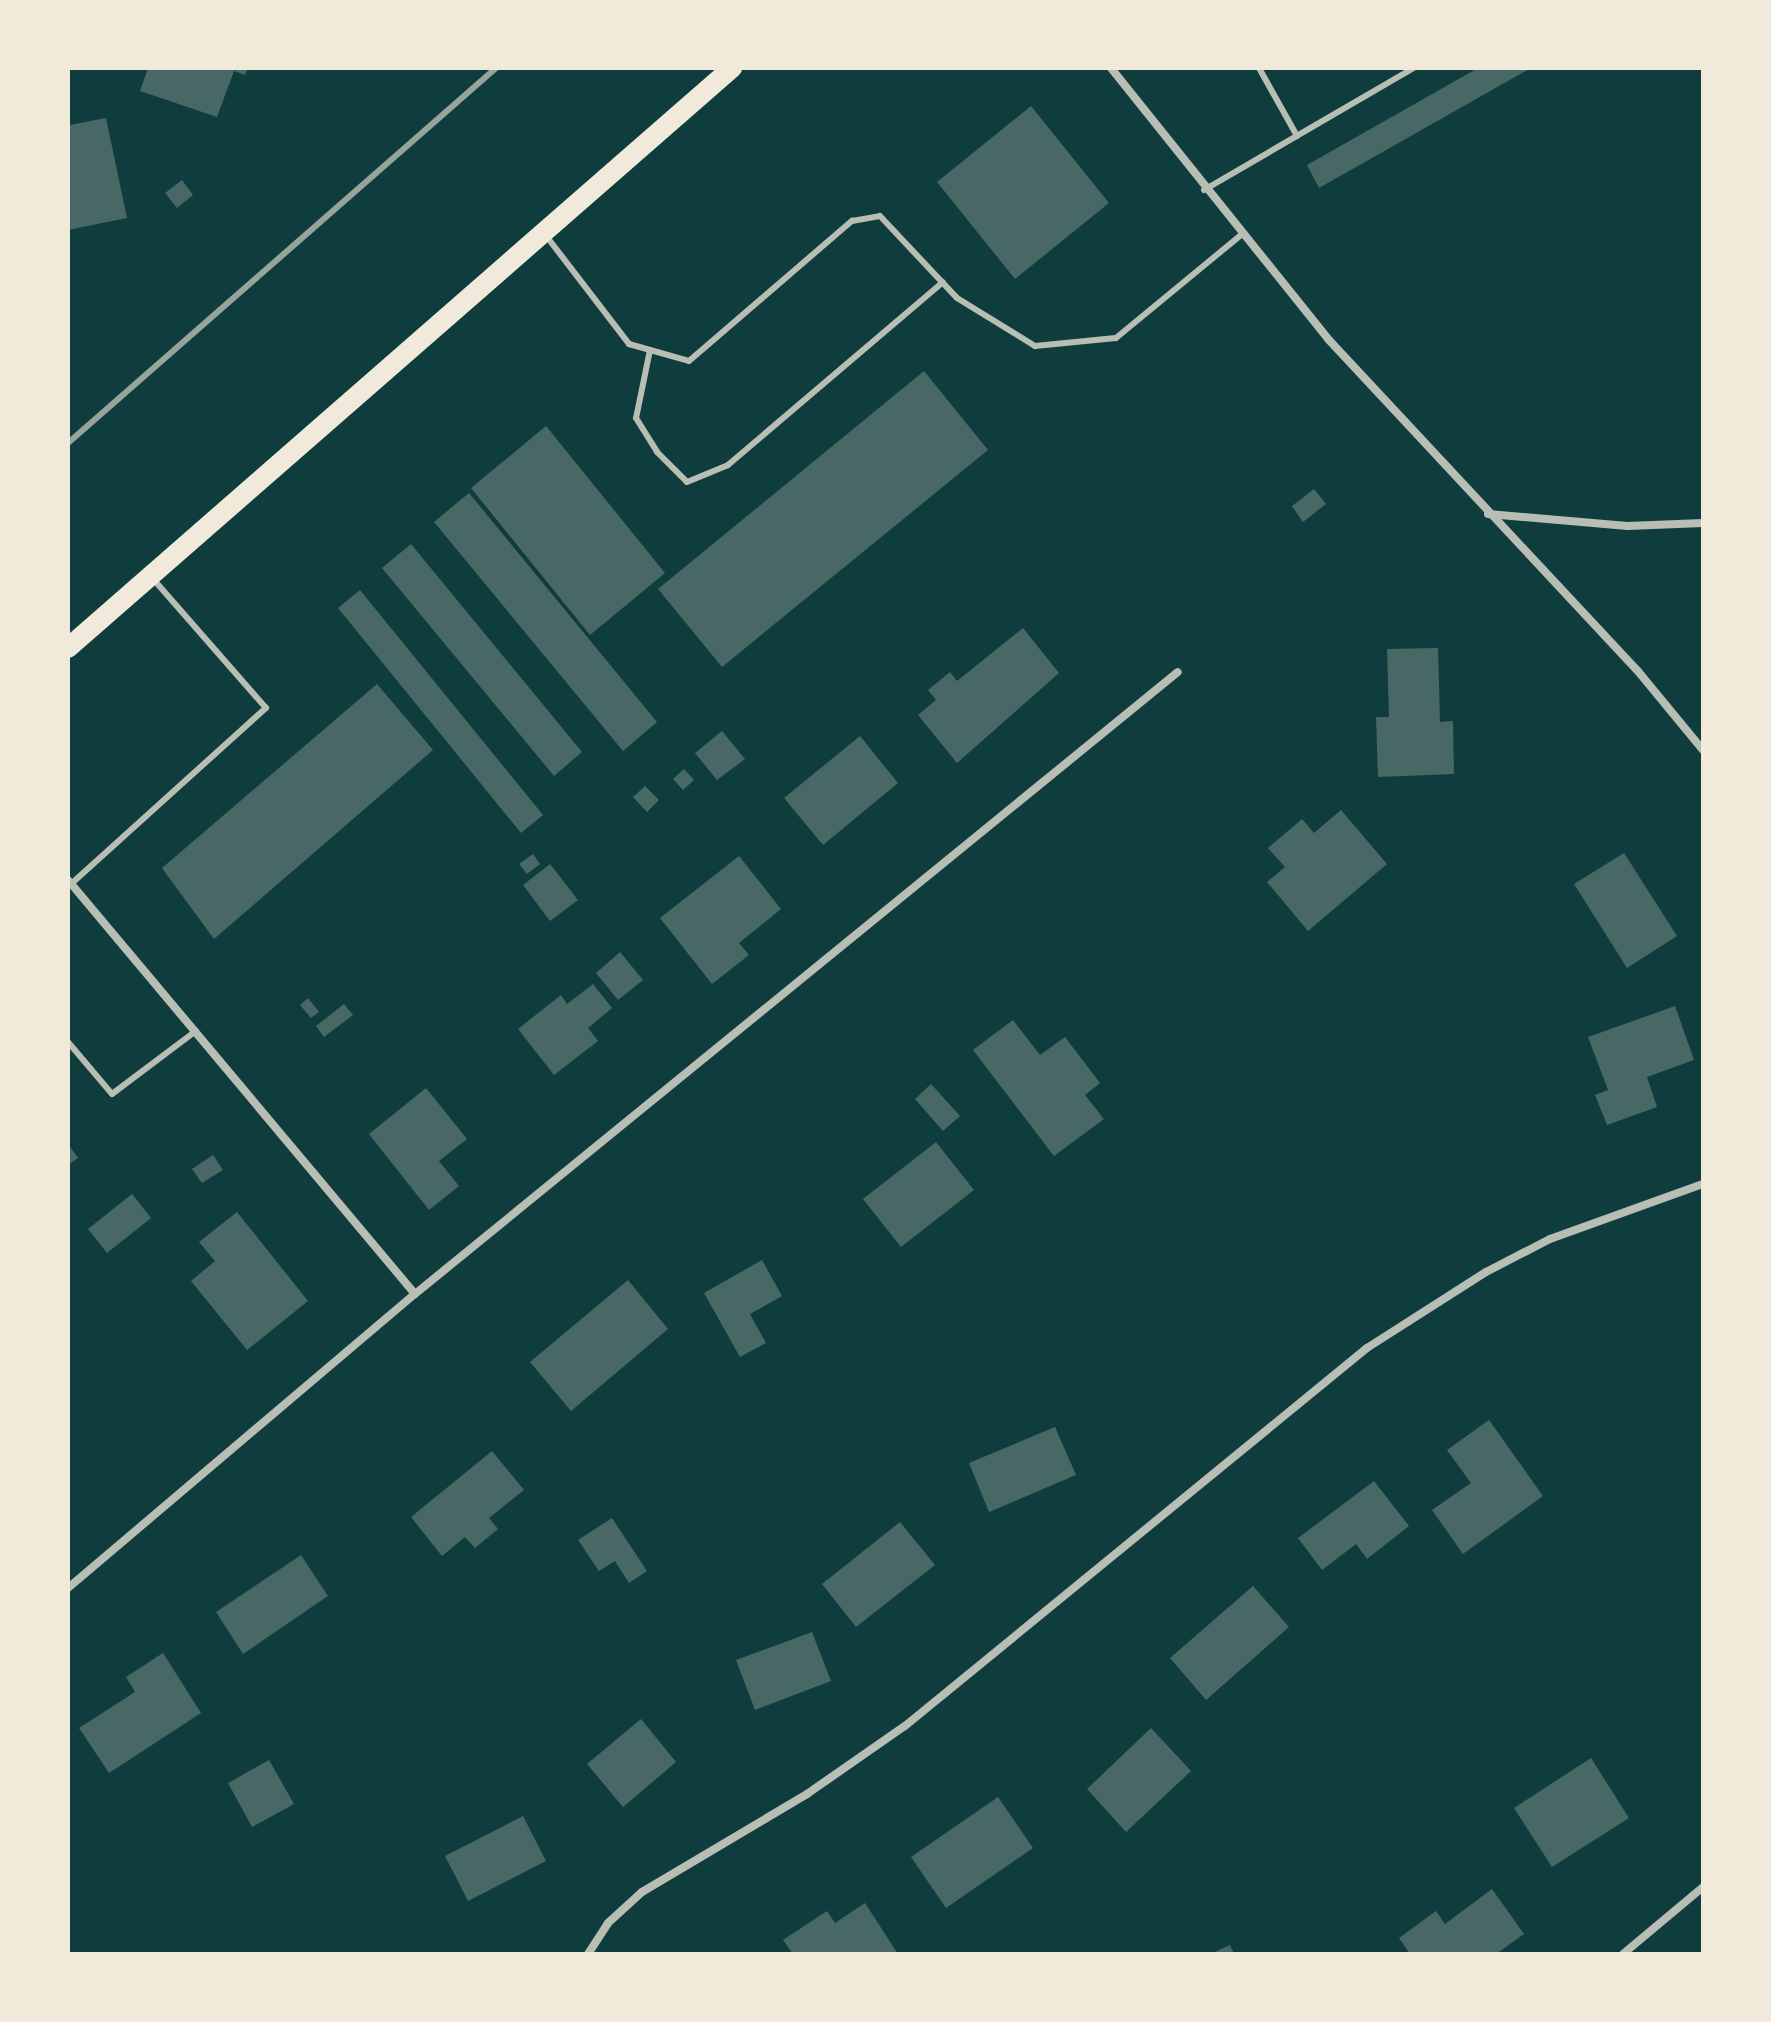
<!DOCTYPE html>
<style>
body{margin:0}
#map{position:relative;width:1771px;height:2022px;overflow:hidden;background:#0f3d3e;font-family:Overpass,sans-serif}
div>[style]{position:absolute}
.building>*{inset:0;background:#486865}
.service>*{height:6px;margin:-3px;padding:0 3px;transform-origin:3px;border-radius:3px;background:#b8beb3}
.minor>*{height:8px;margin:-4px;padding:0 4px;transform-origin:4px;border-radius:4px;background:#b8beb3}
.primary>*{height:20px;margin:-10px;padding:0 10px;transform-origin:10px;border-radius:10px;background:#f1e9da}
.rail>*{height:6px;margin:-3px;padding:0 3px;transform-origin:3px;border-radius:3px;background:#97a49c}
span{translate:-50% -50%;white-space:nowrap;text-align:center;line-height:1.15;-webkit-text-stroke:8px #f1e9da;paint-order:stroke}
.frame{position:absolute;inset:0;border:70px solid #f1e9da;pointer-events:none}
</style>
<div id="map">
<div class="building">
<i style="clip-path:polygon(148px 68px,248px 68px,245px 75px,234px 71px,217px 117px,140px 91px)"></i>
<i style="clip-path:polygon(1478px 68px,1531px 68px,1319px 188px,1307px 165px)"></i>
<i style="clip-path:polygon(1031px 106px,1109px 203px,1015px 279px,937px 182px)"></i>
<i style="clip-path:polygon(106px 118px,127px 218px,68px 230px,70px 125px)"></i>
<i style="clip-path:polygon(182px 180px,193px 195px,177px 208px,165px 193px)"></i>
<i style="clip-path:polygon(924px 371px,988px 450px,722px 667px,658px 589px)"></i>
<i style="clip-path:polygon(546px 426px,665px 573px,590px 635px,471px 488px)"></i>
<i style="clip-path:polygon(1314px 489px,1326px 504px,1303px 522px,1292px 506px)"></i>
<i style="clip-path:polygon(469px 493px,657px 722px,623px 751px,434px 522px)"></i>
<i style="clip-path:polygon(411px 544px,582px 752px,554px 776px,382px 568px)"></i>
<i style="clip-path:polygon(360px 590px,543px 815px,521px 833px,338px 608px)"></i>
<i style="clip-path:polygon(1023px 628px,1059px 673px,957px 763px,918px 715px,936px 700px,928px 690px,950px 672px,957px 681px)"></i>
<i style="clip-path:polygon(1438px 648px,1440px 722px,1453px 721px,1454px 774px,1378px 777px,1376px 717px,1389px 717px,1387px 649px)"></i>
<i style="clip-path:polygon(377px 684px,433px 750px,214px 939px,162px 868px)"></i>
<i style="clip-path:polygon(722px 731px,745px 759px,717px 780px,695px 753px)"></i>
<i style="clip-path:polygon(860px 736px,898px 783px,823px 845px,784px 798px)"></i>
<i style="clip-path:polygon(684px 769px,694px 780px,683px 790px,673px 779px)"></i>
<i style="clip-path:polygon(645px 786px,659px 800px,647px 812px,633px 797px)"></i>
<i style="clip-path:polygon(1341px 810px,1387px 864px,1308px 931px,1267px 882px,1285px 867px,1268px 848px,1302px 819px,1314px 833px)"></i>
<i style="clip-path:polygon(1624px 853px,1677px 936px,1627px 968px,1574px 884px)"></i>
<i style="clip-path:polygon(533px 854px,540px 864px,527px 874px,519px 864px)"></i>
<i style="clip-path:polygon(739px 856px,781px 909px,739px 943px,749px 955px,712px 984px,660px 918px)"></i>
<i style="clip-path:polygon(550px 864px,578px 900px,550px 921px,523px 885px)"></i>
<i style="clip-path:polygon(620px 952px,643px 980px,618px 1000px,596px 973px)"></i>
<i style="clip-path:polygon(593px 984px,612px 1008px,588px 1028px,598px 1041px,554px 1075px,518px 1029px,561px 995px,567px 1004px)"></i>
<i style="clip-path:polygon(308px 998px,319px 1012px,311px 1018px,300px 1005px)"></i>
<i style="clip-path:polygon(344px 1004px,353px 1015px,324px 1037px,316px 1026px)"></i>
<i style="clip-path:polygon(1675px 1006px,1694px 1060px,1647px 1077px,1657px 1107px,1607px 1125px,1595px 1095px,1608px 1090px,1588px 1037px)"></i>
<i style="clip-path:polygon(1013px 1020px,1040px 1055px,1065px 1037px,1100px 1083px,1085px 1095px,1104px 1119px,1054px 1156px,973px 1050px)"></i>
<i style="clip-path:polygon(931px 1084px,960px 1116px,943px 1131px,915px 1099px)"></i>
<i style="clip-path:polygon(426px 1088px,467px 1139px,439px 1161px,459px 1186px,429px 1210px,369px 1134px)"></i>
<i style="clip-path:polygon(936px 1142px,974px 1190px,901px 1247px,863px 1199px)"></i>
<i style="clip-path:polygon(68px 1144px,78px 1158px,68px 1165px)"></i>
<i style="clip-path:polygon(213px 1155px,223px 1170px,202px 1183px,192px 1169px)"></i>
<i style="clip-path:polygon(132px 1194px,151px 1218px,107px 1253px,88px 1229px)"></i>
<i style="clip-path:polygon(237px 1212px,308px 1301px,247px 1350px,191px 1281px,215px 1261px,199px 1242px)"></i>
<i style="clip-path:polygon(762px 1260px,782px 1296px,750px 1314px,766px 1343px,740px 1357px,704px 1293px)"></i>
<i style="clip-path:polygon(628px 1280px,668px 1329px,571px 1411px,530px 1362px)"></i>
<i style="clip-path:polygon(1489px 1420px,1543px 1496px,1463px 1554px,1432px 1510px,1471px 1483px,1447px 1450px)"></i>
<i style="clip-path:polygon(1055px 1427px,1076px 1475px,989px 1512px,969px 1463px)"></i>
<i style="clip-path:polygon(492px 1451px,524px 1490px,489px 1518px,498px 1529px,475px 1548px,465px 1537px,442px 1556px,411px 1517px)"></i>
<i style="clip-path:polygon(1374px 1481px,1409px 1526px,1367px 1559px,1356px 1544px,1322px 1570px,1298px 1538px)"></i>
<i style="clip-path:polygon(612px 1518px,647px 1571px,629px 1583px,615px 1561px,599px 1571px,578px 1540px)"></i>
<i style="clip-path:polygon(900px 1522px,935px 1565px,856px 1627px,822px 1584px)"></i>
<i style="clip-path:polygon(301px 1555px,328px 1596px,243px 1654px,216px 1612px)"></i>
<i style="clip-path:polygon(1253px 1586px,1289px 1627px,1206px 1700px,1170px 1658px)"></i>
<i style="clip-path:polygon(812px 1632px,831px 1681px,755px 1710px,736px 1660px)"></i>
<i style="clip-path:polygon(163px 1653px,201px 1713px,109px 1773px,79px 1728px,135px 1692px,126px 1677px)"></i>
<i style="clip-path:polygon(641px 1719px,676px 1762px,623px 1807px,587px 1764px)"></i>
<i style="clip-path:polygon(1151px 1728px,1191px 1771px,1126px 1832px,1087px 1789px)"></i>
<i style="clip-path:polygon(1591px 1758px,1629px 1818px,1552px 1867px,1514px 1808px)"></i>
<i style="clip-path:polygon(269px 1760px,294px 1804px,252px 1827px,228px 1783px)"></i>
<i style="clip-path:polygon(998px 1797px,1033px 1848px,946px 1908px,911px 1857px)"></i>
<i style="clip-path:polygon(523px 1816px,546px 1861px,468px 1901px,445px 1856px)"></i>
<i style="clip-path:polygon(1492px 1889px,1524px 1934px,1496px 1954px,1410px 1954px,1399px 1938px,1436px 1911px,1445px 1924px)"></i>
<i style="clip-path:polygon(865px 1903px,898px 1954px,793px 1954px,783px 1940px,827px 1911px,835px 1923px)"></i>
<i style="clip-path:polygon(1230px 1945px,1234px 1954px,1210px 1954px)"></i>
</div>
<div class="service">
<i style="left:1259px;top:68px;width:78px;rotate:60.8deg"></i>
<i style="left:1204px;top:190px;width:243px;rotate:-30.2deg"></i>
<i style="left:547px;top:237px;width:135px;rotate:52.5deg"></i>
<i style="left:629px;top:344px;width:62px;rotate:15.8deg"></i>
<i style="left:689px;top:361px;width:215px;rotate:-40.7deg"></i>
<i style="left:852px;top:221px;width:28px;rotate:-10deg"></i>
<i style="left:880px;top:216px;width:112px;rotate:46.8deg"></i>
<i style="left:957px;top:298px;width:92px;rotate:31.6deg"></i>
<i style="left:1035px;top:346px;width:81px;rotate:-5.6deg"></i>
<i style="left:1116px;top:338px;width:163px;rotate:-39.5deg"></i>
<i style="left:650px;top:350px;width:69px;rotate:101.6deg"></i>
<i style="left:636px;top:418px;width:40px;rotate:58deg"></i>
<i style="left:657px;top:452px;width:42px;rotate:45deg"></i>
<i style="left:687px;top:482px;width:44px;rotate:-22.5deg"></i>
<i style="left:728px;top:465px;width:282px;rotate:-40.4deg"></i>
<i style="left:71px;top:884px;width:263px;rotate:-42.1deg"></i>
<i style="left:266px;top:708px;width:170px;rotate:-131.2deg"></i>
<i style="left:68px;top:1042px;width:68px;rotate:49.8deg"></i>
<i style="left:112px;top:1094px;width:105px;rotate:-36.9deg"></i>
</div>
<div class="minor">
<i style="left:1111px;top:68px;width:349px;rotate:51.3deg"></i>
<i style="left:1329px;top:340px;width:451px;rotate:47deg"></i>
<i style="left:1637px;top:670px;width:104px;rotate:50.5deg"></i>
<i style="left:1488px;top:514px;width:140px;rotate:4.9deg"></i>
<i style="left:1627px;top:526px;width:76px;rotate:-2.3deg"></i>
<i style="left:68px;top:880px;width:540px;rotate:50.03deg"></i>
<i style="left:68px;top:1588px;width:455px;rotate:-40.3deg"></i>
<i style="left:415px;top:1294px;width:984px;rotate:-39.19deg"></i>
<i style="left:588px;top:1954px;width:37px;rotate:-57deg"></i>
<i style="left:608px;top:1923px;width:46px;rotate:-42.4deg"></i>
<i style="left:642px;top:1892px;width:192px;rotate:-30.7deg"></i>
<i style="left:807px;top:1794px;width:119px;rotate:-34.8deg"></i>
<i style="left:905px;top:1726px;width:597px;rotate:-39.29deg"></i>
<i style="left:1367px;top:1348px;width:141px;rotate:-32.6deg"></i>
<i style="left:1486px;top:1272px;width:72px;rotate:-27.3deg"></i>
<i style="left:1550px;top:1239px;width:163px;rotate:-19.8deg"></i>
<i style="left:1623px;top:1954px;width:104px;rotate:-39.9deg"></i>
</div>
<div class="primary">
<i style="left:68px;top:648px;width:882px;rotate:-41.14deg"></i>
</div>
<div class="rail">
<i style="left:68px;top:443px;width:569px;rotate:-41.22deg"></i>
</div>
<div class="frame"></div>
</div>
